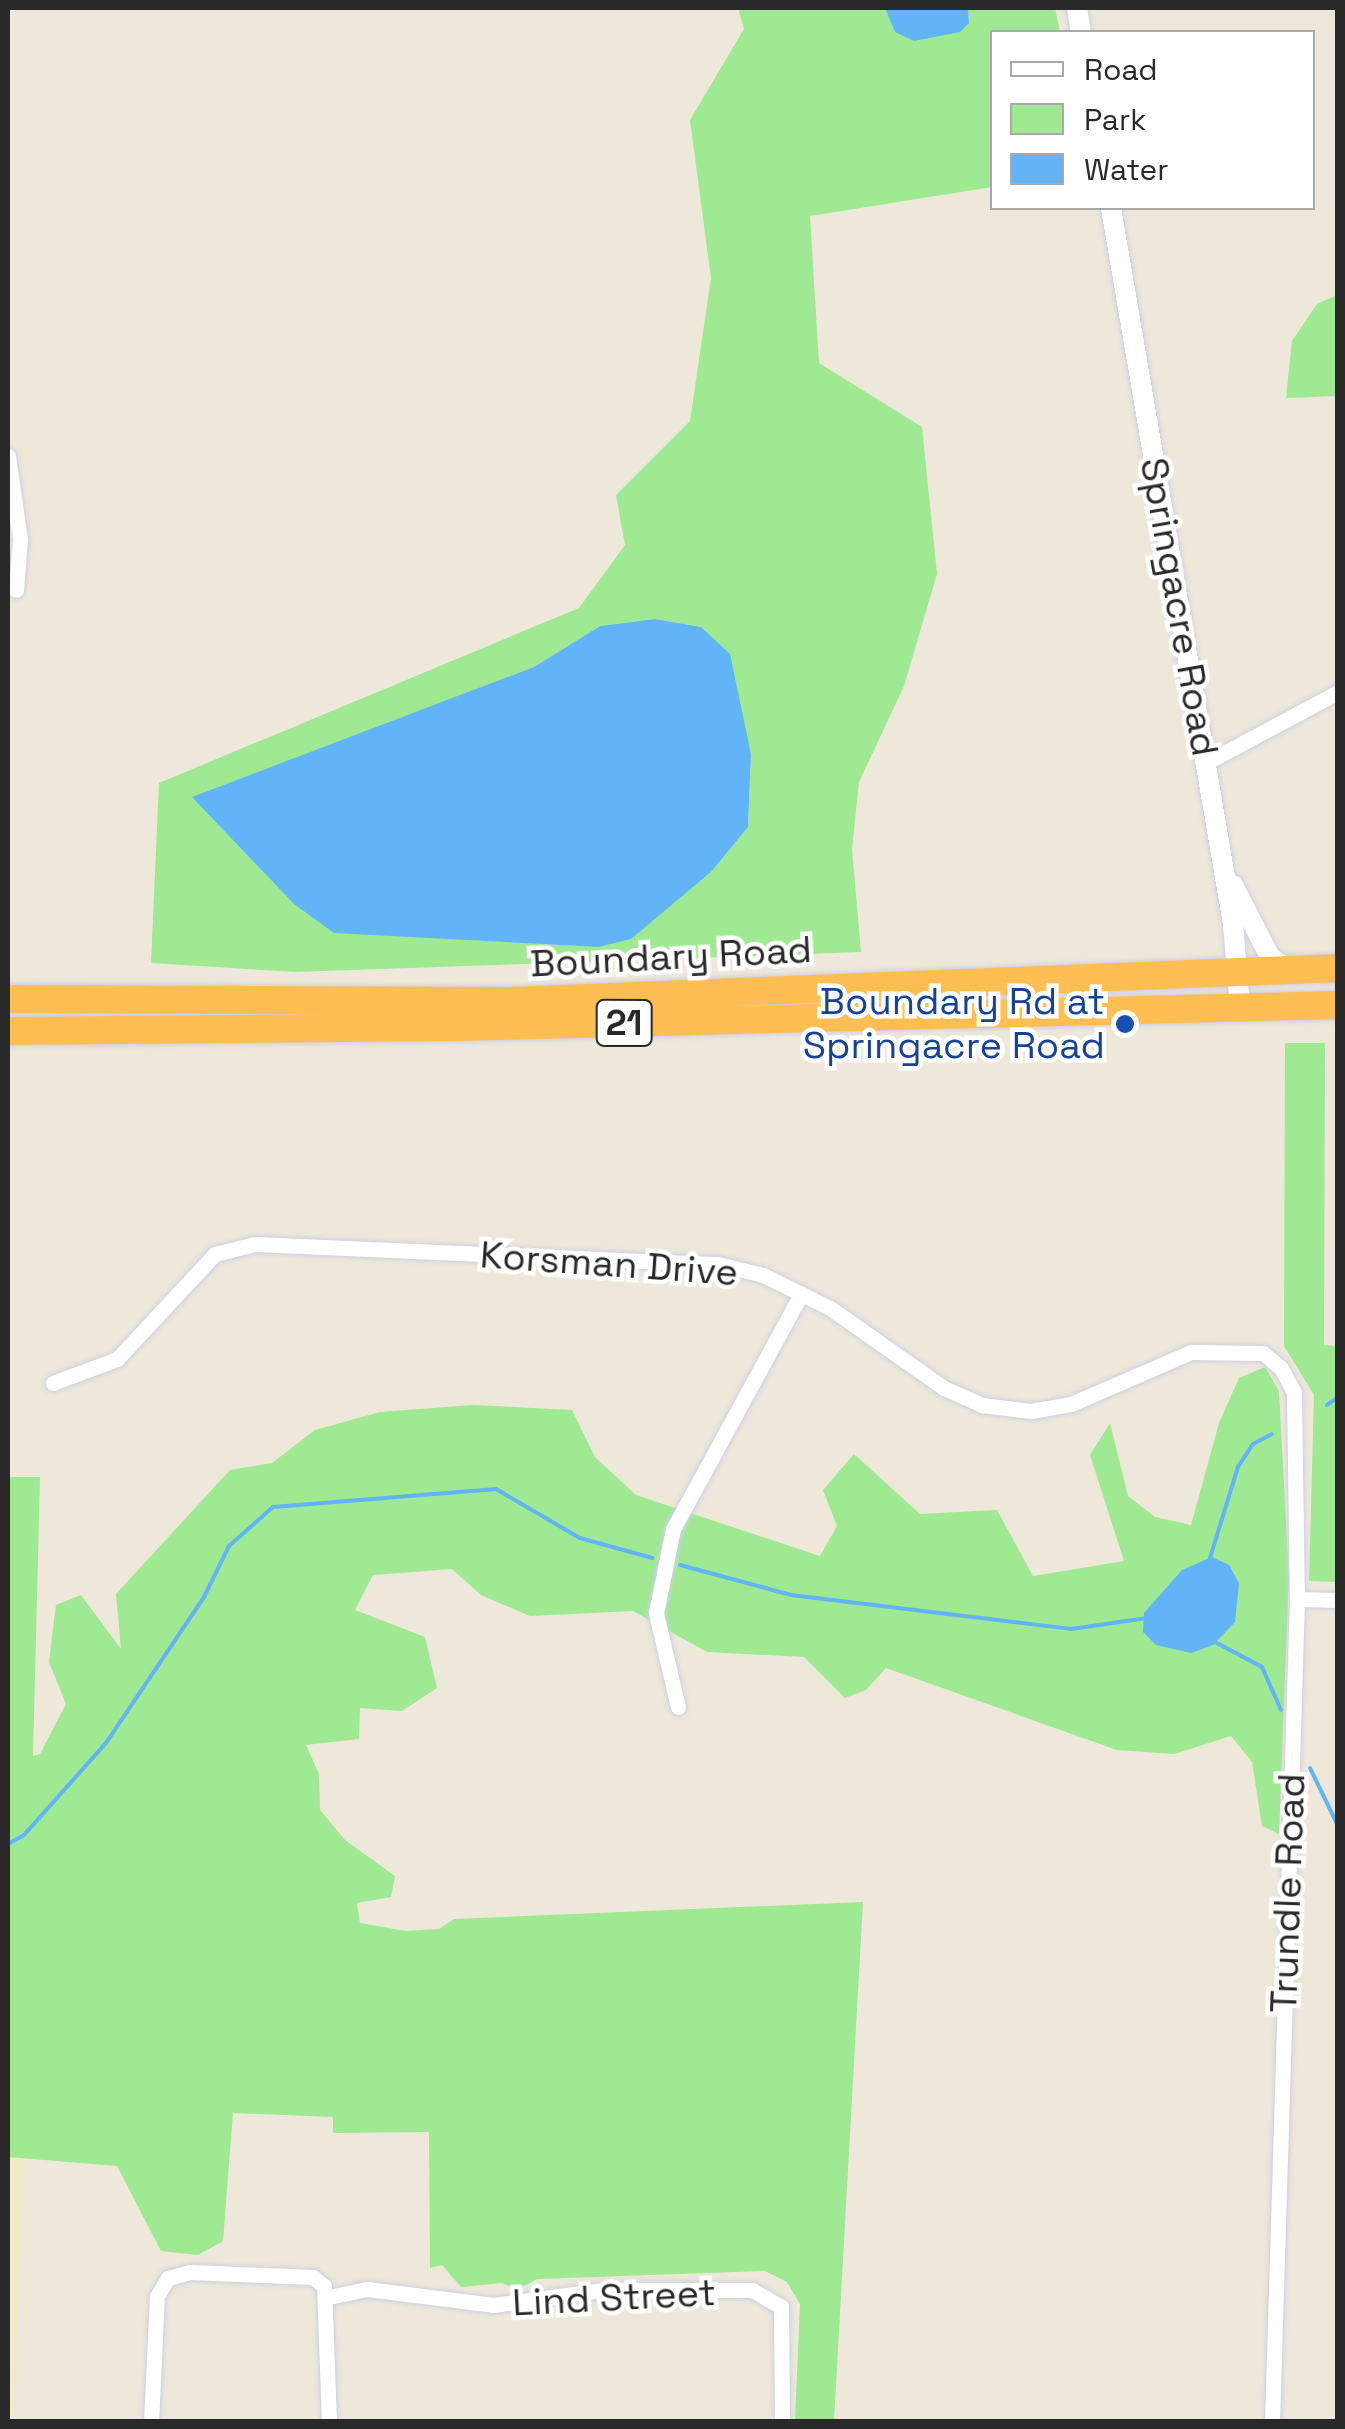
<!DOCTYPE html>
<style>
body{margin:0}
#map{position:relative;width:1345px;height:2429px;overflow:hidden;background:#ede8d9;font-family:"Space Grotesk",sans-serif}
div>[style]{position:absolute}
.education>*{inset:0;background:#f0ebc7}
.green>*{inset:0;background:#9ee991}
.water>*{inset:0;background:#62b4f9}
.stream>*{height:4px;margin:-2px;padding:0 2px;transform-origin:2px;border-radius:2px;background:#62b4f9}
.roads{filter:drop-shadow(0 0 2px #cfcfe4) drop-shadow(0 0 2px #cfcfe4)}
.street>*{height:15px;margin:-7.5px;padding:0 7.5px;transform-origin:7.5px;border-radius:7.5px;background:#fff}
.secondary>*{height:20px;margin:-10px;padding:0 10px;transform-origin:10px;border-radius:10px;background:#fff}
.highway>*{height:28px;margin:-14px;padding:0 14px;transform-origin:14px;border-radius:14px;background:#ffbe52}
.dots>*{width:28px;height:28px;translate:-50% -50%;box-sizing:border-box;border:5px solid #fff;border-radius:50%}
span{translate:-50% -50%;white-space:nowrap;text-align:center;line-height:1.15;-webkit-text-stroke:9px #fff;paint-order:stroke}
.shield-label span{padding:2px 8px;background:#fff;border:2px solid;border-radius:8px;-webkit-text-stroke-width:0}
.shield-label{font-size:35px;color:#292929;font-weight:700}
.street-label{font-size:38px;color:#292929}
.transit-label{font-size:38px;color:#164399}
.right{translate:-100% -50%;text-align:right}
.frame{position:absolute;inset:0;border:10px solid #292929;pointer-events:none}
.legend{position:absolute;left:990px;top:30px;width:325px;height:180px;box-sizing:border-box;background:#fff;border:2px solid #a9a9a9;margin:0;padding:12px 18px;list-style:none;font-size:30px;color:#292929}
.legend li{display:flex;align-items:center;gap:20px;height:50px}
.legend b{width:50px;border:2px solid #a9a9a9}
</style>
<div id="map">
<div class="education">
<i style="clip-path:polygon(35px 1938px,13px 2422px,8px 2421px,8px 1939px)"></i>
</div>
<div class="green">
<i style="clip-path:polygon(evenodd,738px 8px,885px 8px,969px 23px,968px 8px,1055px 8px,1060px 32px,992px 32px,992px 187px,810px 216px,819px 363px,922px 427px,937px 574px,904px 686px,859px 782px,852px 849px,861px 952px,295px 972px,151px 963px,159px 783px,579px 608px,625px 545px,616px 495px,690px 421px,711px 278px,690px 120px,744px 29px,738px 8px,655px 619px,701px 627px,751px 754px,748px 827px,712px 871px,598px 947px,334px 932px,308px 754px,534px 667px,600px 626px,655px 619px)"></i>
<i style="clip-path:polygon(1337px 295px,1337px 396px,1286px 398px,1292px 341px,1317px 304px)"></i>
<i style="clip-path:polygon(1285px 1043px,1325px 1043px,1324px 1345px,1337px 1346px,1337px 1582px,1309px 1581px,1314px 1395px,1284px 1346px)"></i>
<i style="clip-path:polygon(1265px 1367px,1279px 1391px,1289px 1576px,1279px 1834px,1262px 1826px,1252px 1762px,1231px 1736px,1174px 1754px,1117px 1750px,886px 1668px,866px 1690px,845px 1698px,804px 1657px,707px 1652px,633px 1611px,530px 1616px,481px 1595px,452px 1569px,373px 1575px,355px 1610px,425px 1637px,437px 1688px,402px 1711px,360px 1708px,359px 1739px,306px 1745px,319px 1774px,320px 1810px,345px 1840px,395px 1876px,391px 1897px,357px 1903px,360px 1923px,406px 1931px,439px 1929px,454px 1919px,863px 1902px,834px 2421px,795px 2421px,800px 2304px,787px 2282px,765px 2271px,537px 2279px,517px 2290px,502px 2283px,461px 2287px,442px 2265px,430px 2268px,429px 2132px,333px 2133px,333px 2117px,233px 2113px,223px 2241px,198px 2255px,161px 2251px,117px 2166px,8px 2157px,8px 1477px,40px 1477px,33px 1756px,40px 1754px,66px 1704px,49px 1662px,56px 1605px,81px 1595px,121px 1649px,116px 1594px,230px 1470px,272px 1463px,315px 1430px,380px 1412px,473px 1405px,572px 1410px,595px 1457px,636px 1495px,820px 1556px,837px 1526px,823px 1490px,854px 1454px,920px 1514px,997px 1510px,1033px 1576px,1124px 1561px,1090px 1455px,1110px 1423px,1128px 1496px,1155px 1517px,1191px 1525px,1219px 1423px,1239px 1378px)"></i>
</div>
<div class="water">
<i style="clip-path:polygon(885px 8px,968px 8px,969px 23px,960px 32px,914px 41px,895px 32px)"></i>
<i style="clip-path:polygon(655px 619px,701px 627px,730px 654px,751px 754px,748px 827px,712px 871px,631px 939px,598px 947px,334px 933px,294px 904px,192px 797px,534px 667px,600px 626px)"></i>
<i style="clip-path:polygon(1212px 1557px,1229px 1565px,1239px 1583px,1235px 1622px,1213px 1645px,1191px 1653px,1156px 1645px,1143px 1632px,1144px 1613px,1182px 1570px)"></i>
</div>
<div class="stream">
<i style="left:1327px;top:1405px;width:14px;rotate:-36deg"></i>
<i style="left:1210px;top:1558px;width:95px;rotate:-72.9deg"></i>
<i style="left:1238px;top:1467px;width:27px;rotate:-57deg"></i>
<i style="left:1253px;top:1444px;width:21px;rotate:-28deg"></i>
<i style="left:680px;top:1565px;width:115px;rotate:15.1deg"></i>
<i style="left:791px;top:1595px;width:282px;rotate:6.9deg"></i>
<i style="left:1071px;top:1629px;width:77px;rotate:-8.2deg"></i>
<i style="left:1215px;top:1642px;width:53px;rotate:28deg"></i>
<i style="left:1262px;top:1667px;width:47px;rotate:66.2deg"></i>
<i style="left:1310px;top:1768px;width:64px;rotate:64.2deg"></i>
<i style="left:8px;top:1844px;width:18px;rotate:-29deg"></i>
<i style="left:24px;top:1835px;width:123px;rotate:-48.3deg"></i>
<i style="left:106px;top:1743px;width:176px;rotate:-56.1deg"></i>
<i style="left:204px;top:1597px;width:57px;rotate:-63.9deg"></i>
<i style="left:229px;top:1546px;width:59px;rotate:-41.6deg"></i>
<i style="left:273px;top:1507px;width:224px;rotate:-4.6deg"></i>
<i style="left:496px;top:1489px;width:97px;rotate:30.3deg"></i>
<i style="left:580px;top:1538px;width:75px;rotate:15.5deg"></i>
</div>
<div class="roads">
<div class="street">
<i style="left:8px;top:456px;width:84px;rotate:81.8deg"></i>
<i style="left:20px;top:539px;width:51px;rotate:94.5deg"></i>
<i style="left:1205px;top:763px;width:151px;rotate:-28.1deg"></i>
<i style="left:53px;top:1383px;width:68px;rotate:-20.6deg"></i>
<i style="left:117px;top:1359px;width:144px;rotate:-47deg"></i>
<i style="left:215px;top:1254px;width:41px;rotate:-14deg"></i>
<i style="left:255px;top:1244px;width:463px;rotate:2.5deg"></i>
<i style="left:718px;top:1264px;width:46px;rotate:13.7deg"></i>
<i style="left:763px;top:1275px;width:75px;rotate:26.2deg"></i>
<i style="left:830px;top:1308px;width:139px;rotate:35.1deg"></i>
<i style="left:944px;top:1388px;width:42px;rotate:24.1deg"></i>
<i style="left:982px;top:1405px;width:49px;rotate:7deg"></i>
<i style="left:1031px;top:1411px;width:41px;rotate:-9.9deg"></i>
<i style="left:1071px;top:1404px;width:131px;rotate:-23.4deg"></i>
<i style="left:1191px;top:1352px;width:72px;rotate:0.8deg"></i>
<i style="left:1263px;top:1353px;width:23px;rotate:40deg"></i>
<i style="left:1281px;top:1368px;width:27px;rotate:62deg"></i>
<i style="left:1294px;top:1392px;width:207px;rotate:89.2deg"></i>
<i style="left:1297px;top:1599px;width:823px;rotate:91.74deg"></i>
<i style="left:1297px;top:1599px;width:41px;rotate:1.4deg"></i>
<i style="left:678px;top:1707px;width:97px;rotate:-103.2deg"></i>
<i style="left:656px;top:1613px;width:86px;rotate:-78.6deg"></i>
<i style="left:673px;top:1529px;width:268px;rotate:-61.4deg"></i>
<i style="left:329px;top:2297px;width:39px;rotate:-12deg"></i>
<i style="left:367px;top:2289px;width:127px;rotate:7.2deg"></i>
<i style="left:493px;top:2305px;width:111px;rotate:-7.8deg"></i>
<i style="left:603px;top:2290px;width:149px"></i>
<i style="left:752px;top:2290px;width:34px;rotate:30deg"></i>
<i style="left:781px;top:2307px;width:115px;rotate:89.5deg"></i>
<i style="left:151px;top:2422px;width:126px;rotate:-87.3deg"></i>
<i style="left:157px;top:2296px;width:21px;rotate:-59deg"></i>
<i style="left:168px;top:2278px;width:23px;rotate:-15deg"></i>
<i style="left:190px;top:2272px;width:123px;rotate:2.3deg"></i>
<i style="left:313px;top:2277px;width:14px;rotate:39deg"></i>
<i style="left:324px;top:2286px;width:136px;rotate:87.9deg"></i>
</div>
<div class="secondary">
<i style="left:1077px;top:8px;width:24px;rotate:81deg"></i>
<i style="left:1111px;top:208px;width:726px;rotate:80.33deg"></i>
<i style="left:1233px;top:924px;width:83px;rotate:85.2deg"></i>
<i style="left:1233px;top:885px;width:81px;rotate:62.8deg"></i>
<i style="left:1270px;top:957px;width:19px;rotate:35deg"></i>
</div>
<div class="highway">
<i style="left:8px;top:999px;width:502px;rotate:0.23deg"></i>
<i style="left:510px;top:1001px;width:829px;rotate:-2.28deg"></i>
<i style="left:8px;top:1031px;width:449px;rotate:-0.5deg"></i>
<i style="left:457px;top:1027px;width:881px;rotate:-1.43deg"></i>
</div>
</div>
<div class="dots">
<i style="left:1125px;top:1024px;background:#1a4fb4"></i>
</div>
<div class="shield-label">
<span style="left:624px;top:1023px">21</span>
</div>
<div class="street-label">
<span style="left:1179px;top:607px;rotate:80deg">Springacre Road</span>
<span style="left:671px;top:957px;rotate:-3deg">Boundary Road</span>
<span style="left:609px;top:1264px;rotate:4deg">Korsman Drive</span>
<span style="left:1288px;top:1893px;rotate:-88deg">Trundle Road</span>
<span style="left:614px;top:2298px;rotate:-3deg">Lind Street</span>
</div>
<div class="transit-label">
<span class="right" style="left:1105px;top:1024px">Boundary Rd at<br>Springacre Road</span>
</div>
<div class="frame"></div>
<ul class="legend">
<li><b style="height:12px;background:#fff"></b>Road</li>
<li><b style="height:28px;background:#9ee991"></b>Park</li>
<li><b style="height:28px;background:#62b4f9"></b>Water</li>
</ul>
</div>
